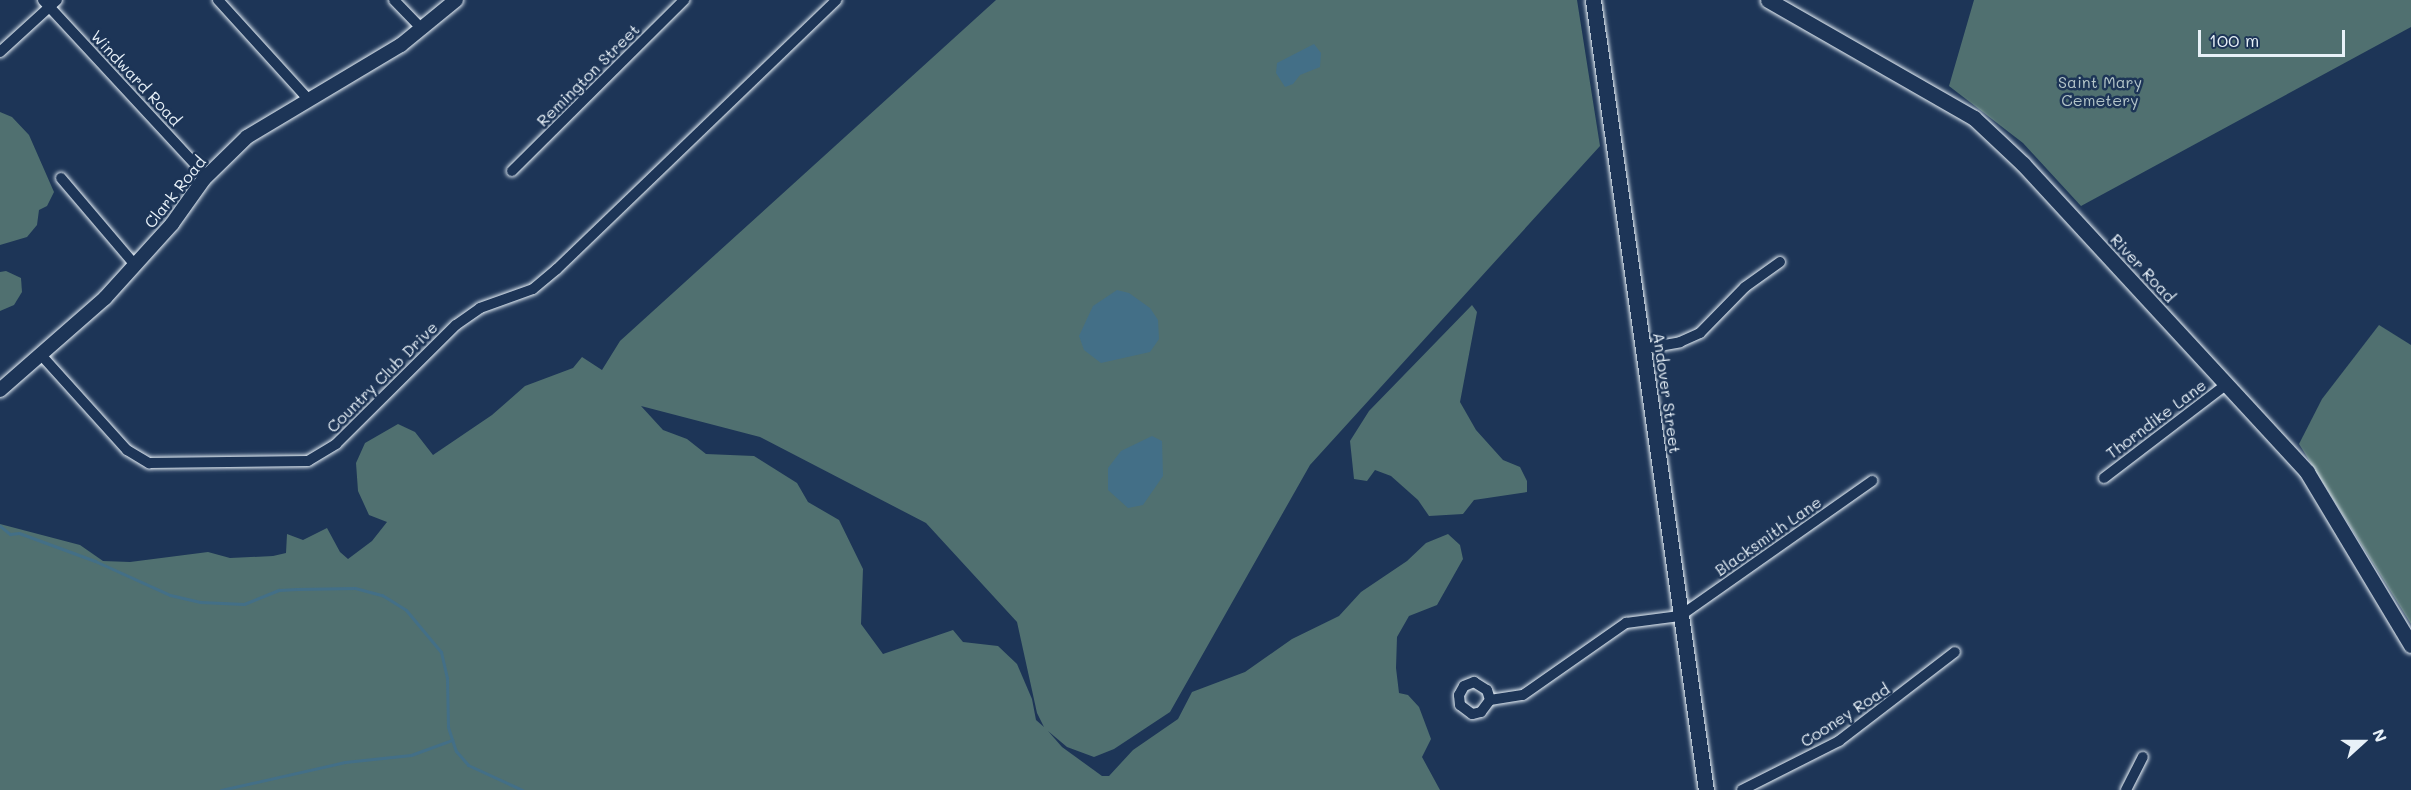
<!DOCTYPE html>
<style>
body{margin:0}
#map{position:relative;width:2411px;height:790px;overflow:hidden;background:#1d3557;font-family:Mali,sans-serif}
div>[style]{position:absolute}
.green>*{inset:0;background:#507070}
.water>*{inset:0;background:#436f87}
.stream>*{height:3px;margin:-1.5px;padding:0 1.5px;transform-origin:1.5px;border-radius:1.5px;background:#436f87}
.roads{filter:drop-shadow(0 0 2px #e8f1f8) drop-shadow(0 0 2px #e8f1f8)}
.minor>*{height:10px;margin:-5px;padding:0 5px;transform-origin:5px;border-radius:5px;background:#1d3557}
.tertiary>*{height:14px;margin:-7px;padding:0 7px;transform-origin:7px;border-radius:7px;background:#1d3557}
.secondary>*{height:15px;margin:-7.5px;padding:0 7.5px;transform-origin:7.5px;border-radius:7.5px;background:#1d3557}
span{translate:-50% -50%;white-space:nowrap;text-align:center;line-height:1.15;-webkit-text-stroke:5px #1d3557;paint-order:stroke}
.street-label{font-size:16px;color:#e8f1f8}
.park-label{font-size:16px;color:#b3c4c8}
.north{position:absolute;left:2333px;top:712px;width:60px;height:60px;-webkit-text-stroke:4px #1d3557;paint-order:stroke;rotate:69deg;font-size:16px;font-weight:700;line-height:24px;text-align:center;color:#e8f1f8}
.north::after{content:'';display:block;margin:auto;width:21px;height:27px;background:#e8f1f8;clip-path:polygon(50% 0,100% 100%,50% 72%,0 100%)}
.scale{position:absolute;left:2198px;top:30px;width:147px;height:27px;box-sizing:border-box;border:3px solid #e8f1f8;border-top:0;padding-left:8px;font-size:18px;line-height:21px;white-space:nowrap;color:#e8f1f8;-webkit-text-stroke:4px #1d3557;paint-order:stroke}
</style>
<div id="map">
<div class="green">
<i style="clip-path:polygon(evenodd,996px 0,1577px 0,1600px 146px,1310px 465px,1170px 712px,1114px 749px,1094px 757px,1067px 747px,1048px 731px,1062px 747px,1102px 776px,1109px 776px,1133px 750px,1178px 719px,1192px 692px,1245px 672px,1292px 639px,1339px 616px,1361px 592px,1407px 561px,1426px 543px,1448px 534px,1460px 545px,1463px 559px,1437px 605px,1409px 616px,1397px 637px,1396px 668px,1399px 693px,1408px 695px,1419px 707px,1431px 739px,1422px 757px,1440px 790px,0 790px,0 524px,80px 545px,103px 561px,130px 562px,208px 552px,230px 558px,273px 556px,286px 553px,287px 534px,303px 540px,327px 528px,340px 552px,348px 559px,372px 541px,387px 522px,369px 515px,358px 491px,356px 463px,365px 443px,398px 424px,415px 432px,433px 455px,492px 415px,525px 386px,573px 368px,582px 357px,602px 370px,620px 341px,996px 0,641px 406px,760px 437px,926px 523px,1017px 622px,1037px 713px,1044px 727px,1036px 720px,1032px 699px,1017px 664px,998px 646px,963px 642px,953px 630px,883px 654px,861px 624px,863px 569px,839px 520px,808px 502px,797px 483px,754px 456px,706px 454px,687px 439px,663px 430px,641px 406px)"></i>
<i style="clip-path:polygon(1974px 0,2411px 0,2411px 27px,2081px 206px,2023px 143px,1949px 86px)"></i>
<i style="clip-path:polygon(0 112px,12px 117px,29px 135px,54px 192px,47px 206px,39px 210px,37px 225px,27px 237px,0 245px)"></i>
<i style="clip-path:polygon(6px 271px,21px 278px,22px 292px,14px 305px,0 311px,0 272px)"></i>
<i style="clip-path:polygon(1472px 305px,1477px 312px,1460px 402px,1476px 430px,1503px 460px,1520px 467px,1527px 481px,1527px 492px,1474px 500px,1463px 514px,1429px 516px,1418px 500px,1391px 476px,1375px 470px,1367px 481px,1354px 479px,1350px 441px,1369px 411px)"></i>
<i style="clip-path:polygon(2379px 325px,2411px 345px,2411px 624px,2299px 444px,2322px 399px)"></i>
</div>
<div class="water">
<i style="clip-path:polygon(1314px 44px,1321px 53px,1320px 67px,1300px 75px,1293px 84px,1285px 87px,1276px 73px,1277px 63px)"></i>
<i style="clip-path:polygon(1117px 290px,1129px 293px,1150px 308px,1158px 320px,1159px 339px,1150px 352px,1101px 363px,1084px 350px,1079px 336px,1093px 306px)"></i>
<i style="clip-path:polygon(1152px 436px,1162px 441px,1163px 476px,1143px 505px,1128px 508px,1108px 490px,1108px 468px,1121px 451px)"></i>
</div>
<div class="stream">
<i style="left:0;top:526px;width:13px;rotate:39deg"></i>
<i style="left:10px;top:534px;width:9px;rotate:-6deg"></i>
<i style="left:19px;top:533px;width:81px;rotate:20.2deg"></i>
<i style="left:95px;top:561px;width:82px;rotate:24.4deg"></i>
<i style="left:170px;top:595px;width:31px;rotate:13deg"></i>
<i style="left:200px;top:602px;width:44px;rotate:2.6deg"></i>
<i style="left:244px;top:604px;width:38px;rotate:-22deg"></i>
<i style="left:279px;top:590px;width:18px;rotate:-3deg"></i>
<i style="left:297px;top:589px;width:58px;rotate:-1deg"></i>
<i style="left:355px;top:588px;width:28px;rotate:15deg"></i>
<i style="left:382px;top:595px;width:28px;rotate:32deg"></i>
<i style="left:406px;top:610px;width:55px;rotate:50.2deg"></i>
<i style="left:441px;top:652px;width:27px;rotate:77deg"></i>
<i style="left:447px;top:678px;width:49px;rotate:88.8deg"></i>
<i style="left:448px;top:727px;width:25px;rotate:72deg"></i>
<i style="left:456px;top:751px;width:18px;rotate:49deg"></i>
<i style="left:468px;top:765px;width:60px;rotate:24.8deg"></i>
<i style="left:221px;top:790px;width:127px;rotate:-12.7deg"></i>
<i style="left:345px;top:762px;width:66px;rotate:-6.1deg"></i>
<i style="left:411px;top:755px;width:44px;rotate:-20.1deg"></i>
</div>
<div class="roads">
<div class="minor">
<i style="left:43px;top:0;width:240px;rotate:47.2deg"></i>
<i style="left:218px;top:0;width:134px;rotate:47.7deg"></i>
<i style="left:394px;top:0;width:40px;rotate:46deg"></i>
<i style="left:0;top:52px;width:77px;rotate:-42.4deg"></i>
<i style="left:512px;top:171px;width:243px;rotate:-44.8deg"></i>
<i style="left:61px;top:178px;width:114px;rotate:49.6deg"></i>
<i style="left:1642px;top:349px;width:39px;rotate:-10deg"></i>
<i style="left:1680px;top:342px;width:22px;rotate:-24deg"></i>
<i style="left:1700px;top:333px;width:64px;rotate:-45.6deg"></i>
<i style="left:1745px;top:287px;width:43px;rotate:-35.5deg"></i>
<i style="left:42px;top:356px;width:127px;rotate:47.9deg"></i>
<i style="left:127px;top:450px;width:26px;rotate:31deg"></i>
<i style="left:149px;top:463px;width:159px;rotate:-0.7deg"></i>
<i style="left:308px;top:461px;width:33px;rotate:-31deg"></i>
<i style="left:336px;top:444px;width:169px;rotate:-44.8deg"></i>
<i style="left:456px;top:325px;width:29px;rotate:-35deg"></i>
<i style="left:480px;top:308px;width:56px;rotate:-19.7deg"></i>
<i style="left:533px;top:289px;width:31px;rotate:-40deg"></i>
<i style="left:557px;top:269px;width:388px;rotate:-43.9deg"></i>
<i style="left:2104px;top:478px;width:155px;rotate:-37.4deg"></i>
<i style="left:1490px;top:700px;width:15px;rotate:127deg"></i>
<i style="left:1481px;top:712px;width:9px;rotate:167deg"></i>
<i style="left:1472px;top:714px;width:15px;rotate:-143deg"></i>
<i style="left:1460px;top:705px;width:10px;rotate:-96deg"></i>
<i style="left:1459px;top:695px;width:10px;rotate:-61deg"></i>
<i style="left:1464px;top:686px;width:11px;rotate:-22deg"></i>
<i style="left:1474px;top:682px;width:15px;rotate:32deg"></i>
<i style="left:1487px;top:690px;width:10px;rotate:73deg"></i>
<i style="left:1490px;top:700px;width:33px;rotate:-9deg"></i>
<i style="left:1523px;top:695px;width:126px;rotate:-35deg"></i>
<i style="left:1626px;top:623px;width:54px;rotate:-7.4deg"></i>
<i style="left:1680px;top:616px;width:235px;rotate:-35.1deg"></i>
<i style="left:1742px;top:790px;width:109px;rotate:-26.8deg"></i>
<i style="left:1839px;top:741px;width:146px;rotate:-37.5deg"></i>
<i style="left:2126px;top:790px;width:37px;rotate:-63deg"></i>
</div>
<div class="tertiary">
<i style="left:0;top:390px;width:140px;rotate:-41.2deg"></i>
<i style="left:105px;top:298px;width:100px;rotate:-47.8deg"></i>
<i style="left:172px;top:224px;width:55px;rotate:-54.6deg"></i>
<i style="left:204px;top:179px;width:60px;rotate:-44.3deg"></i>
<i style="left:247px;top:137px;width:179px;rotate:-30.9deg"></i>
<i style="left:401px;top:45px;width:71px;rotate:-39.3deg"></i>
</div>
<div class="secondary">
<i style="left:1593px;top:0;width:798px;rotate:81.86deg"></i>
<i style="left:1768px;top:0;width:237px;rotate:29.8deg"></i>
<i style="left:1974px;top:118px;width:67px;rotate:43.2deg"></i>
<i style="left:2023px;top:164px;width:419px;rotate:47.3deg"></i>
<i style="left:2307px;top:472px;width:202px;rotate:59deg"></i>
</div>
</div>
<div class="street-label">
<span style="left:588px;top:75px;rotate:-45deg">Remington Street</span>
<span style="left:136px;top:78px;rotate:47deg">Windward Road</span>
<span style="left:175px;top:192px;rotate:-51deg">Clark Road</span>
<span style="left:2143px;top:268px;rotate:47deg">River Road</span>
<span style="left:382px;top:377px;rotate:-45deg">Country Club Drive</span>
<span style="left:1667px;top:393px;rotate:82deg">Andover Street</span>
<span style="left:2156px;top:419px;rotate:-37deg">Thorndike Lane</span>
<span style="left:1768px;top:536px;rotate:-35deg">Blacksmith Lane</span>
<span style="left:1845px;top:715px;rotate:-33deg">Cooney Road</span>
</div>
<div class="park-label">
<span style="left:2100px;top:91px">Saint Mary<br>Cemetery</span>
</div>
<div class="north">N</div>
<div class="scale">100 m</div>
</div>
